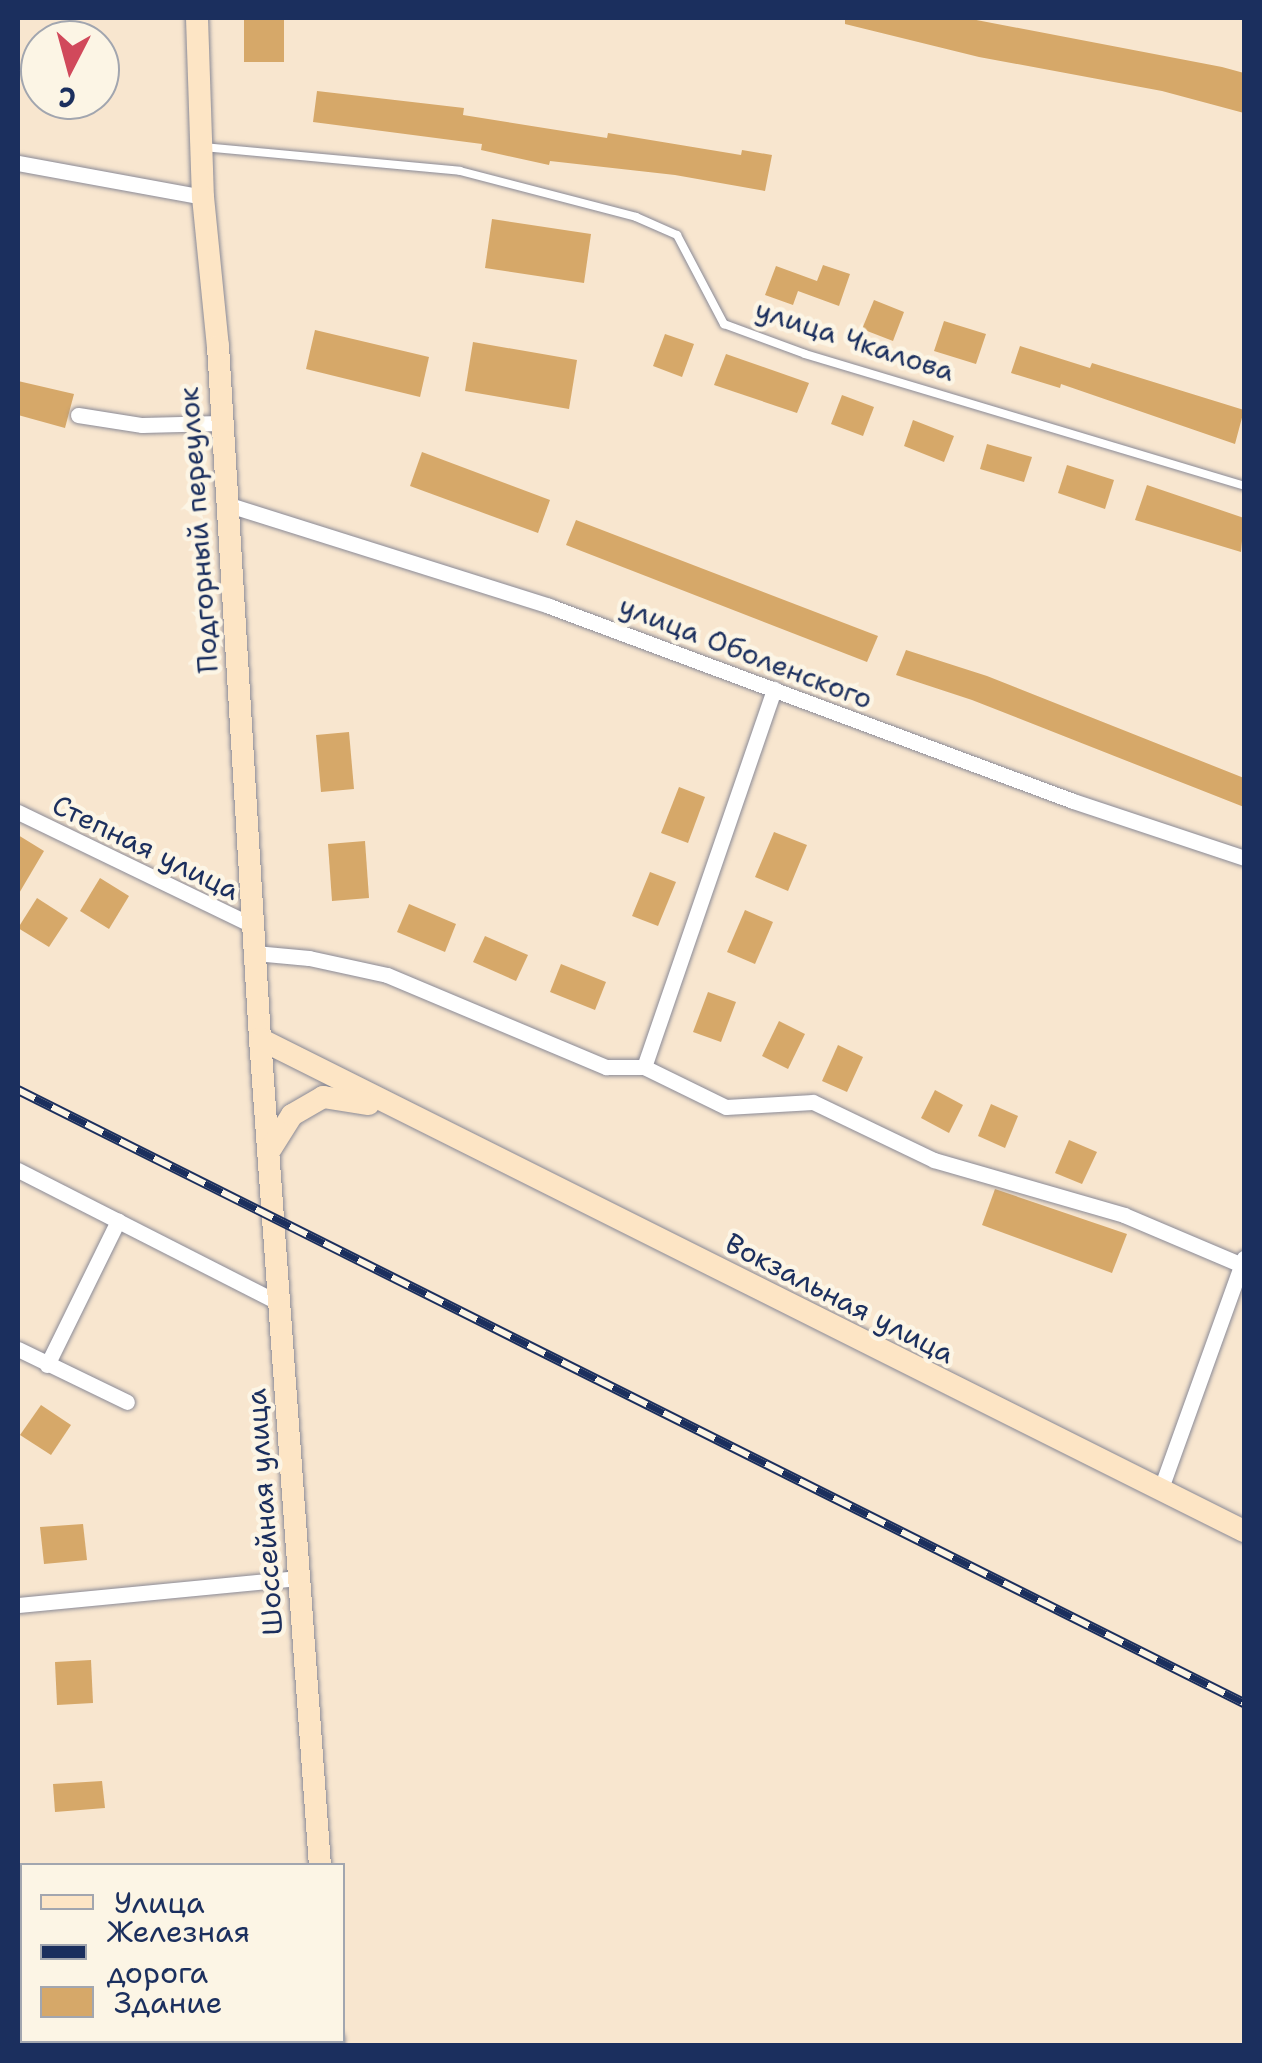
<!DOCTYPE html>
<meta charset="utf-8">
<style>
body{margin:0}
#map{position:relative;width:1262px;height:2063px;overflow:hidden;background:#f8e6cf;font-family:"Shantell Sans",sans-serif}
div>[style]{position:absolute}
.building>*{inset:0;background:#d6a869}
.roads{filter:drop-shadow(0 0 2px #8a8a96) drop-shadow(0 0 2px #8a8a96)}
.service>*{height:8px;margin:-4px;padding:0 4px;transform-origin:4px;border-radius:4px;background:#fff}
.minor>*{height:15px;margin:-7.5px;padding:0 7.5px;transform-origin:7.5px;border-radius:7.5px;background:#fff}
.secondary>*{height:22px;margin:-11px;padding:0 11px;transform-origin:11px;border-radius:11px;background:#fde5c5}
.rail>*{height:10px;margin-top:-5px;transform-origin:0;background:repeating-linear-gradient(90deg,#fcf5e5 0 19px,#1b2f5e 0 38px);box-sizing:border-box;border-block:2px solid #1b2f5e}
span{translate:-50% -50%;white-space:nowrap;text-align:center;line-height:1.15;-webkit-text-stroke:9px #fcf5e5;paint-order:stroke}
.street-label{font-size:28px;color:#1b2f5e}
.frame{position:absolute;inset:0;border:20px solid #1b2f5e;pointer-events:none}
.legend{position:absolute;left:20px;top:1863px;width:325px;height:180px;box-sizing:border-box;background:#fcf5e5;border:2px solid #a2a6af;margin:0;padding:12px 18px;list-style:none;font-size:30px;color:#1b2f5e}
.legend li{display:flex;align-items:center;gap:20px;height:50px}
.legend b{width:50px;border:2px solid #a2a6af}
.north{position:absolute;left:20px;top:20px;width:100px;height:100px;box-sizing:border-box;background:#fcf5e5;border:2px solid #a2a6af;border-radius:50%;rotate:186deg;font-size:28px;font-weight:700;line-height:40px;text-align:center;color:#1b2f5e}
.north::after{content:'';display:block;margin:auto;width:35px;height:45px;background:#d1495b;clip-path:polygon(50% 0,100% 100%,50% 72%,0 100%)}
</style>
<div id="map">
<div class="building">
<i style="clip-path:polygon(845px 18px,966px 18px,1222px 67px,1244px 73px,1244px 113px,1162px 91px,979px 57px,845px 24px)"></i>
<i style="clip-path:polygon(244px 20px,284px 20px,284px 62px,244px 62px)"></i>
<i style="clip-path:polygon(317px 91px,464px 108px,463px 115px,607px 138px,608px 133px,741px 155px,742px 150px,772px 155px,765px 191px,675px 175px,550px 161px,549px 165px,481px 150px,482px 144px,313px 122px)"></i>
<i style="clip-path:polygon(492px 219px,591px 234px,584px 283px,485px 268px)"></i>
<i style="clip-path:polygon(823px 265px,850px 274px,839px 306px,798px 291px,793px 305px,765px 295px,776px 266px,817px 281px)"></i>
<i style="clip-path:polygon(874px 300px,904px 312px,893px 341px,862px 329px)"></i>
<i style="clip-path:polygon(944px 321px,986px 334px,976px 364px,934px 351px)"></i>
<i style="clip-path:polygon(315px 330px,429px 357px,420px 397px,306px 369px)"></i>
<i style="clip-path:polygon(665px 334px,694px 344px,682px 377px,653px 366px)"></i>
<i style="clip-path:polygon(473px 342px,577px 360px,569px 409px,465px 391px)"></i>
<i style="clip-path:polygon(1020px 346px,1090px 368px,1092px 363px,1244px 410px,1235px 444px,1061px 384px,1060px 388px,1011px 373px)"></i>
<i style="clip-path:polygon(726px 354px,809px 383px,797px 413px,714px 385px)"></i>
<i style="clip-path:polygon(18px 381px,74px 394px,65px 428px,18px 415px)"></i>
<i style="clip-path:polygon(842px 395px,874px 407px,863px 436px,831px 424px)"></i>
<i style="clip-path:polygon(913px 420px,954px 436px,944px 462px,904px 446px)"></i>
<i style="clip-path:polygon(987px 444px,1032px 457px,1024px 482px,980px 469px)"></i>
<i style="clip-path:polygon(422px 452px,550px 500px,538px 533px,410px 486px)"></i>
<i style="clip-path:polygon(1067px 465px,1114px 480px,1105px 509px,1058px 493px)"></i>
<i style="clip-path:polygon(1147px 485px,1244px 518px,1241px 552px,1135px 520px)"></i>
<i style="clip-path:polygon(576px 520px,878px 636px,867px 662px,566px 545px)"></i>
<i style="clip-path:polygon(906px 650px,987px 676px,1244px 778px,1244px 807px,972px 700px,896px 675px)"></i>
<i style="clip-path:polygon(349px 732px,354px 789px,321px 792px,316px 735px)"></i>
<i style="clip-path:polygon(679px 787px,705px 797px,688px 843px,661px 833px)"></i>
<i style="clip-path:polygon(774px 832px,807px 845px,788px 891px,755px 877px)"></i>
<i style="clip-path:polygon(18px 835px,44px 851px,18px 895px)"></i>
<i style="clip-path:polygon(365px 841px,369px 898px,332px 901px,328px 844px)"></i>
<i style="clip-path:polygon(650px 872px,676px 882px,658px 926px,632px 916px)"></i>
<i style="clip-path:polygon(100px 878px,129px 896px,109px 929px,80px 911px)"></i>
<i style="clip-path:polygon(37px 898px,68px 918px,49px 947px,18px 928px)"></i>
<i style="clip-path:polygon(409px 904px,456px 924px,445px 952px,397px 932px)"></i>
<i style="clip-path:polygon(745px 910px,773px 922px,755px 964px,727px 952px)"></i>
<i style="clip-path:polygon(485px 936px,528px 955px,516px 981px,473px 962px)"></i>
<i style="clip-path:polygon(561px 964px,606px 982px,595px 1010px,550px 992px)"></i>
<i style="clip-path:polygon(708px 992px,736px 1002px,721px 1042px,693px 1032px)"></i>
<i style="clip-path:polygon(779px 1021px,805px 1034px,788px 1069px,762px 1056px)"></i>
<i style="clip-path:polygon(838px 1045px,863px 1057px,847px 1092px,822px 1081px)"></i>
<i style="clip-path:polygon(935px 1090px,963px 1105px,949px 1133px,921px 1118px)"></i>
<i style="clip-path:polygon(991px 1104px,1018px 1116px,1005px 1148px,978px 1136px)"></i>
<i style="clip-path:polygon(1069px 1140px,1097px 1152px,1082px 1184px,1055px 1173px)"></i>
<i style="clip-path:polygon(995px 1189px,1127px 1234px,1112px 1273px,982px 1225px)"></i>
<i style="clip-path:polygon(41px 1405px,71px 1425px,51px 1455px,20px 1435px)"></i>
<i style="clip-path:polygon(83px 1524px,87px 1560px,44px 1564px,40px 1527px)"></i>
<i style="clip-path:polygon(91px 1660px,93px 1703px,57px 1705px,55px 1662px)"></i>
<i style="clip-path:polygon(102px 1781px,105px 1808px,55px 1812px,53px 1784px)"></i>
</div>
<div class="roads">
<div class="service">
<i style="left:203px;top:147px;width:258px;rotate:5.3deg"></i>
<i style="left:460px;top:171px;width:182px;rotate:14.6deg"></i>
<i style="left:636px;top:217px;width:45px;rotate:23.7deg"></i>
<i style="left:677px;top:235px;width:101px;rotate:62.2deg"></i>
<i style="left:724px;top:324px;width:86px;rotate:20.3deg"></i>
<i style="left:805px;top:354px;width:458px;rotate:16.7deg"></i>
</div>
<div class="minor">
<i style="left:18px;top:163px;width:188px;rotate:10.4deg"></i>
<i style="left:78px;top:415px;width:65px;rotate:8.9deg"></i>
<i style="left:142px;top:425px;width:78px;rotate:-1.5deg"></i>
<i style="left:226px;top:504px;width:339px;rotate:17.5deg"></i>
<i style="left:549px;top:606px;width:559px;rotate:20.41deg"></i>
<i style="left:1073px;top:801px;width:180px;rotate:18.4deg"></i>
<i style="left:18px;top:812px;width:262px;rotate:25.8deg"></i>
<i style="left:255px;top:953px;width:54px;rotate:5.3deg"></i>
<i style="left:309px;top:958px;width:80px;rotate:12.3deg"></i>
<i style="left:387px;top:975px;width:238px;rotate:22.8deg"></i>
<i style="left:606px;top:1067px;width:38px"></i>
<i style="left:644px;top:1067px;width:91px;rotate:26deg"></i>
<i style="left:726px;top:1107px;width:87px;rotate:-3.3deg"></i>
<i style="left:813px;top:1102px;width:134px;rotate:25.6deg"></i>
<i style="left:934px;top:1160px;width:198px;rotate:16.1deg"></i>
<i style="left:1124px;top:1215px;width:128px;rotate:23deg"></i>
<i style="left:644px;top:1067px;width:400px;rotate:-71deg"></i>
<i style="left:18px;top:1170px;width:293px;rotate:27deg"></i>
<i style="left:18px;top:1349px;width:121px;rotate:25.9deg"></i>
<i style="left:47px;top:1365px;width:161px;rotate:-63.8deg"></i>
<i style="left:1160px;top:1491px;width:248px;rotate:-70.2deg"></i>
<i style="left:18px;top:1605px;width:282px;rotate:-5.5deg"></i>
<i style="left:75px;top:2046px;width:35px;rotate:-10deg"></i>
</div>
<div class="secondary">
<i style="left:197px;top:18px;width:179px;rotate:88.1deg"></i>
<i style="left:203px;top:197px;width:150px;rotate:84.3deg"></i>
<i style="left:218px;top:346px;width:694px;rotate:86.53deg"></i>
<i style="left:260px;top:1039px;width:829px;rotate:85.85deg"></i>
<i style="left:260px;top:1039px;width:1100px;rotate:26.57deg"></i>
<i style="left:268px;top:1153px;width:45px;rotate:-57.7deg"></i>
<i style="left:292px;top:1115px;width:36px;rotate:-30deg"></i>
<i style="left:323px;top:1097px;width:46px;rotate:8.8deg"></i>
<i style="left:333px;top:2040px;width:6px;rotate:90deg"></i>
</div>
</div>
<div class="rail">
<i style="left:18px;top:1090px;width:1371px;rotate:26.57deg"></i>
</div>
<div class="street-label">
<span style="left:855px;top:340px;rotate:18deg">улица Чкалова</span>
<span style="left:198px;top:530px;rotate:-94deg">Подгорный переулок</span>
<span style="left:746px;top:652px;rotate:21deg">улица Оболенского</span>
<span style="left:146px;top:847px;rotate:26deg">Степная улица</span>
<span style="left:840px;top:1298px;rotate:27deg">Вокзальная улица</span>
<span style="left:264px;top:1512px;rotate:-94deg">Шоссейная улица</span>
</div>
<div class="frame"></div>
<ul class="legend">
<li><b style="height:12px;background:#fde5c5"></b>Улица</li>
<li><b style="height:12px;background:#1b2f5e"></b>Железная дорога</li>
<li><b style="height:28px;background:#d6a869"></b>Здание</li>
</ul>
<div class="north">С</div>
</div>
